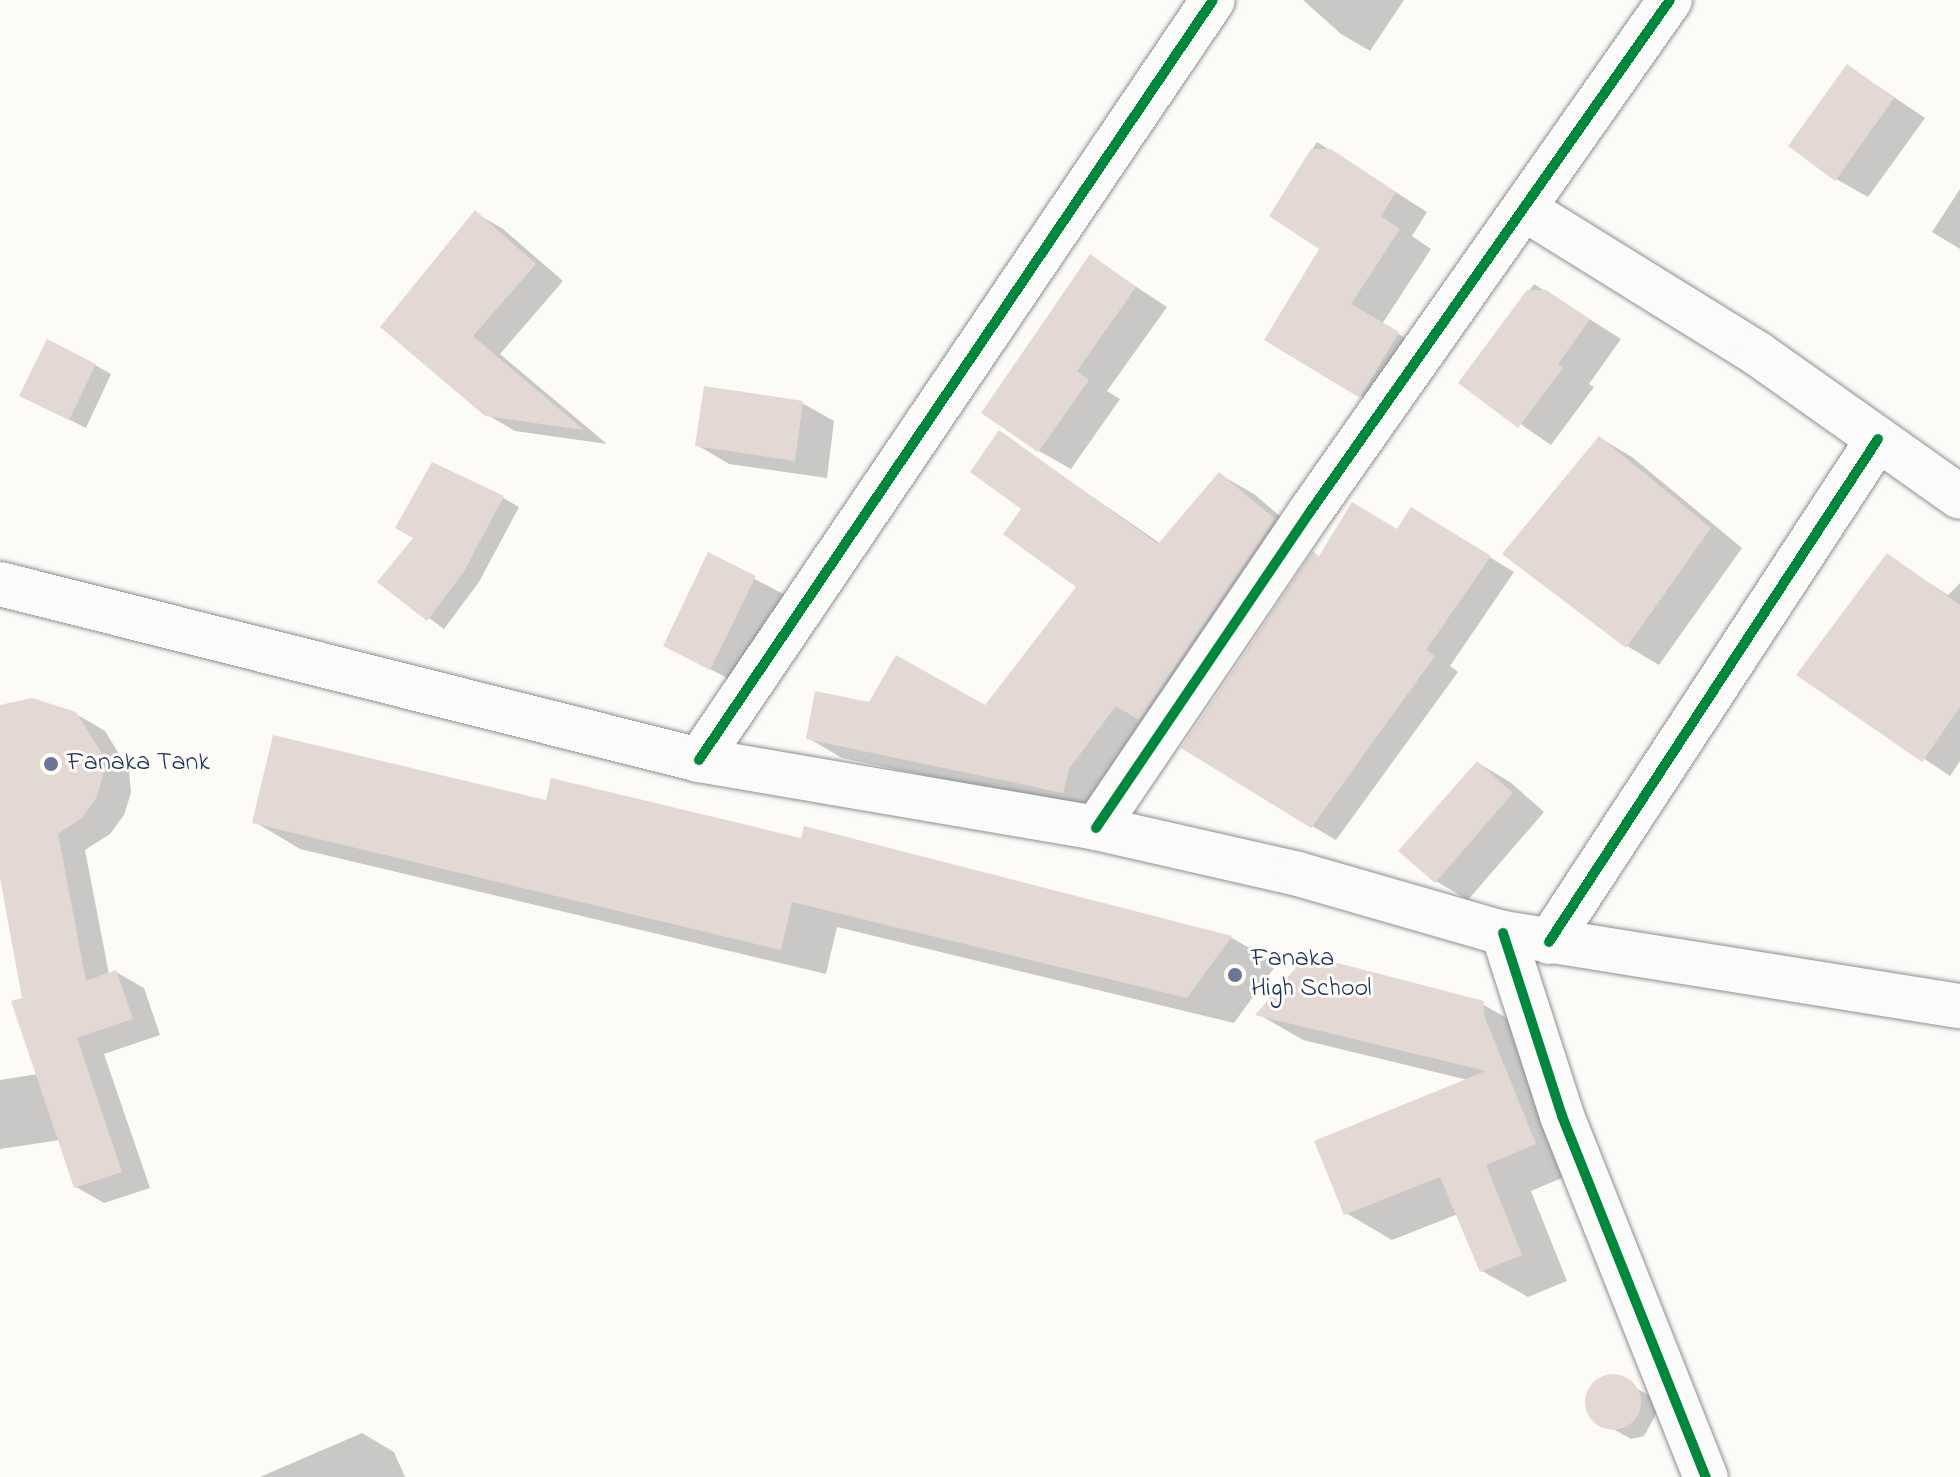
<!DOCTYPE html>
<style>
body{margin:0}
#map{position:relative;width:1960px;height:1477px;overflow:hidden;background:#fcfbf8;font-family:"Indie Flower",sans-serif}
div>[style]{position:absolute}
.shadow>*{inset:0;background:#0003}
.building>*{inset:0;background:#e4d8d5}
.round{border-radius:50%}
.roads{filter:drop-shadow(0 0 2px #8c9097) drop-shadow(0 0 2px #8c9097)}
.minor>*{height:44px;margin:-22px;padding:0 22px;transform-origin:22px;border-radius:22px;background:#fbfbf9}
.secondary>*{height:44px;margin:-22px;padding:0 22px;transform-origin:22px;border-radius:22px;background:#fbfbf9}
.cycleway>*{height:10px;margin:-5px;padding:0 5px;transform-origin:5px;border-radius:5px;background:#00873e}
.dots>*{width:22px;height:22px;translate:-50% -50%;box-sizing:border-box;border:4px solid #fdfcf7;border-radius:50%}
span{translate:-50% -50%;white-space:nowrap;text-align:center;line-height:1.15;-webkit-text-stroke:6px #fdfcf7;paint-order:stroke}
.poi-label{font-size:26px;color:#1b2f5e}
.left{translate:0 -50%;text-align:left}
</style>
<div id="map">
<div class="shadow">
<i style="clip-path:polygon(1303px 0,1404px 0,1370px 51px,1341px 34px)"></i>
<i style="clip-path:polygon(1848px 66px,1925px 118px,1868px 197px,1836px 179px)"></i>
<i style="clip-path:polygon(1317px 142px,1427px 212px,1412px 236px,1431px 249px,1382px 324px,1430px 353px,1393px 414px,1361px 396px,1321px 248px,1271px 215px)"></i>
<i style="clip-path:polygon(1960px 189px,1960px 249px,1932px 232px)"></i>
<i style="clip-path:polygon(476px 213px,503px 229px,563px 281px,500px 354px,607px 444px,515px 431px,486px 414px,382px 326px)"></i>
<i style="clip-path:polygon(1091px 257px,1167px 307px,1107px 391px,1120px 399px,1071px 469px,1039px 451px)"></i>
<i style="clip-path:polygon(1534px 284px,1621px 339px,1589px 384px,1594px 387px,1551px 445px,1461px 383px)"></i>
<i style="clip-path:polygon(95px 365px,111px 374px,86px 428px,38px 404px)"></i>
<i style="clip-path:polygon(802px 403px,834px 421px,827px 478px,729px 464px,697px 445px)"></i>
<i style="clip-path:polygon(1000px 433px,1161px 544px,1219px 474px,1254px 494px,1308px 540px,1098px 812px,842px 758px,808px 738px,870px 705px,985px 707px,1079px 587px,1024px 509px)"></i>
<i style="clip-path:polygon(1600px 438px,1632px 457px,1742px 548px,1659px 665px,1627px 646px)"></i>
<i style="clip-path:polygon(503px 498px,519px 507px,479px 582px,444px 629px,380px 582px)"></i>
<i style="clip-path:polygon(1436px 524px,1514px 572px,1450px 666px,1458px 672px,1336px 840px,1312px 826px,1321px 558px)"></i>
<i style="clip-path:polygon(709px 555px,787px 596px,743px 686px,665px 646px)"></i>
<i style="clip-path:polygon(1887px 556px,1948px 595px,1960px 583px,1960px 761px,1950px 776px,1799px 675px)"></i>
<i style="clip-path:polygon(0 711px,76px 714px,105px 731px,129px 770px,131px 793px,124px 815px,110px 834px,85px 850px,109px 974px,116px 972px,144px 988px,160px 1035px,104px 1054px,150px 1188px,104px 1203px,76px 1187px,60px 1140px,0 1149px,0 1080px,38px 1074px,0 867px)"></i>
<i style="clip-path:polygon(1478px 763px,1510px 782px,1544px 812px,1468px 900px,1436px 881px)"></i>
<i style="clip-path:polygon(255px 822px,802px 841px,805px 828px,1232px 938px,1277px 964px,1234px 1023px,837px 927px,826px 974px,300px 849px)"></i>
<i style="clip-path:polygon(1477px 1001px,1524px 1028px,1581px 1170px,1531px 1191px,1567px 1281px,1528px 1297px,1482px 1271px,1458px 1214px,1392px 1240px,1346px 1213px,1468px 1080px,1303px 1040px,1258px 1014px)"></i>
<i style="clip-path:polygon(1612px 1375px,1654px 1398px,1658px 1411px,1644px 1436px,1631px 1439px,1590px 1416px,1586px 1403px,1600px 1379px)"></i>
<i style="clip-path:polygon(362px 1433px,394px 1452px,405px 1477px,260px 1477px)"></i>
</div>
<div class="building">
<i style="clip-path:polygon(1847px 64px,1894px 98px,1835px 181px,1788px 146px)"></i>
<i style="clip-path:polygon(1311px 149px,1331px 149px,1396px 192px,1381px 216px,1400px 229px,1351px 304px,1399px 332px,1360px 398px,1264px 340px,1319px 249px,1269px 216px)"></i>
<i style="clip-path:polygon(475px 210px,536px 264px,473px 336px,584px 430px,485px 416px,380px 327px)"></i>
<i style="clip-path:polygon(1090px 254px,1136px 287px,1077px 371px,1089px 380px,1038px 452px,981px 413px)"></i>
<i style="clip-path:polygon(1527px 290px,1546px 290px,1590px 319px,1558px 364px,1563px 368px,1518px 428px,1458px 383px)"></i>
<i style="clip-path:polygon(47px 339px,96px 364px,69px 420px,19px 396px)"></i>
<i style="clip-path:polygon(704px 386px,803px 401px,795px 461px,695px 446px)"></i>
<i style="clip-path:polygon(999px 430px,1158px 544px,1219px 472px,1275px 519px,1139px 720px,1116px 706px,1069px 769px,1063px 793px,806px 739px,815px 691px,869px 702px,896px 655px,985px 705px,1076px 587px,1003px 534px,1021px 509px,970px 472px)"></i>
<i style="clip-path:polygon(1599px 436px,1711px 528px,1626px 648px,1502px 554px)"></i>
<i style="clip-path:polygon(432px 462px,504px 496px,463px 573px,427px 621px,377px 582px,413px 538px,395px 528px)"></i>
<i style="clip-path:polygon(1352px 502px,1397px 529px,1411px 507px,1491px 556px,1426px 650px,1435px 656px,1311px 828px,1181px 748px,1313px 551px,1319px 556px)"></i>
<i style="clip-path:polygon(708px 552px,756px 576px,710px 670px,663px 646px)"></i>
<i style="clip-path:polygon(1887px 553px,1960px 605px,1960px 707px,1922px 762px,1796px 675px)"></i>
<i style="clip-path:polygon(32px 698px,76px 712px,101px 752px,103px 776px,96px 799px,82px 818px,58px 834px,86px 981px,116px 970px,133px 1019px,77px 1038px,122px 1172px,74px 1188px,11px 1001px,22px 998px,0 878px,0 705px)"></i>
<i style="clip-path:polygon(273px 735px,546px 800px,551px 778px,801px 838px,804px 826px,1232px 936px,1187px 998px,792px 902px,781px 950px,252px 823px)"></i>
<i style="clip-path:polygon(1477px 761px,1513px 793px,1435px 883px,1398px 851px)"></i>
<i style="clip-path:polygon(1307px 955px,1484px 1001px,1484px 1015px,1536px 1144px,1486px 1165px,1522px 1255px,1480px 1272px,1440px 1177px,1344px 1215px,1314px 1141px,1486px 1071px,1255px 1015px)"></i>
<i class="round" style="left:1585px;top:1374px;width:56px;height:56px"></i>
</div>
<div class="roads">
<div class="minor">
<i style="left:1526px;top:210px;width:273px;rotate:31.8deg"></i>
<i style="left:1758px;top:354px;width:247px;rotate:35.3deg"></i>
<i style="left:699px;top:760px;width:917px;rotate:-55.93deg"></i>
<i style="left:1096px;top:828px;width:382px;rotate:-55.9deg"></i>
<i style="left:1310px;top:512px;width:626px;rotate:-54.89deg"></i>
<i style="left:1503px;top:933px;width:192px;rotate:72.1deg"></i>
<i style="left:1562px;top:1116px;width:389px;rotate:68.3deg"></i>
<i style="left:1549px;top:942px;width:601px;rotate:-56.81deg"></i>
</div>
<div class="secondary">
<i style="left:0;top:584px;width:721px;rotate:14.13deg"></i>
<i style="left:699px;top:760px;width:403px;rotate:9.7deg"></i>
<i style="left:1096px;top:828px;width:207px;rotate:12.8deg"></i>
<i style="left:1298px;top:874px;width:213px;rotate:16.1deg"></i>
<i style="left:1503px;top:933px;width:463px;rotate:9.1deg"></i>
</div>
</div>
<div class="cycleway">
<i style="left:699px;top:760px;width:917px;rotate:-55.93deg"></i>
<i style="left:1096px;top:828px;width:382px;rotate:-55.9deg"></i>
<i style="left:1310px;top:512px;width:626px;rotate:-54.89deg"></i>
<i style="left:1503px;top:933px;width:192px;rotate:72.1deg"></i>
<i style="left:1562px;top:1116px;width:389px;rotate:68.3deg"></i>
<i style="left:1549px;top:942px;width:601px;rotate:-56.81deg"></i>
</div>
<div class="dots">
<i style="left:51px;top:764px;background:#6a7694"></i>
<i style="left:1235px;top:975px;background:#6a7694"></i>
</div>
<div class="poi-label">
<span class="left" style="left:67px;top:764px">Fanaka Tank</span>
<span class="left" style="left:1251px;top:975px">Fanaka<br>High School</span>
</div>
</div>
